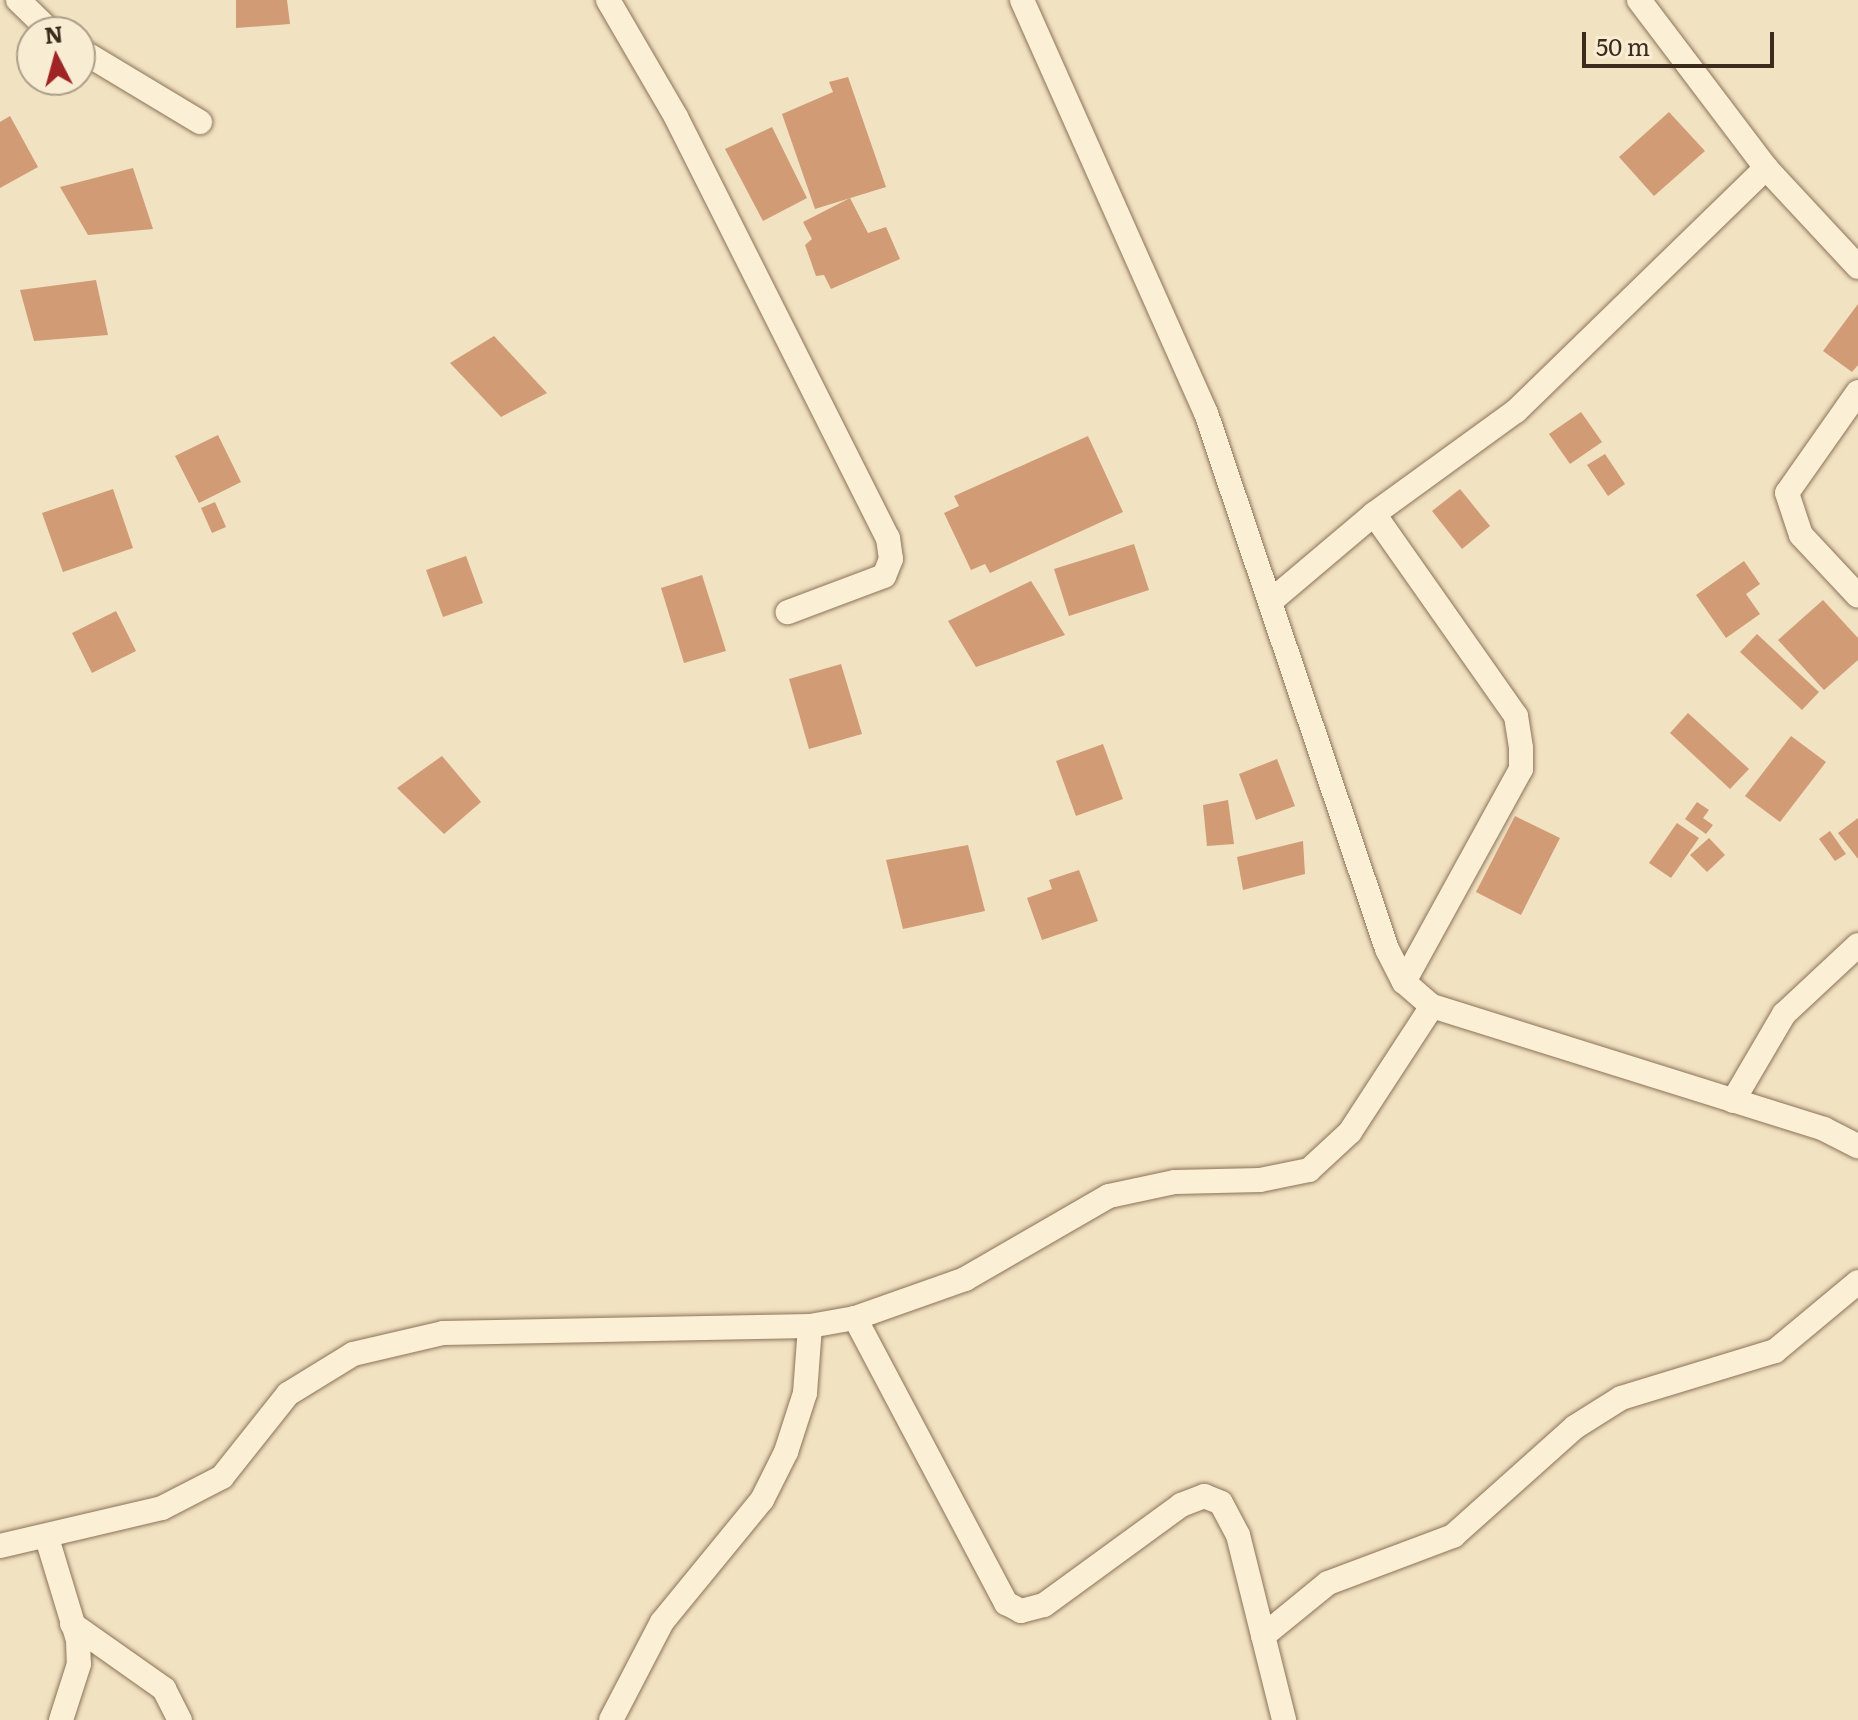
<!DOCTYPE html>
<style>
body{margin:0}
#map{position:relative;width:1858px;height:1720px;overflow:hidden;background:#f1e2c2;font-family:Literata,serif}
div>[style]{position:absolute}
.building>*{inset:0;background:#d19b75}
.roads{filter:drop-shadow(0 0 2px #8c7358) drop-shadow(0 0 2px #8c7358)}
.minor>*{height:24px;margin:-12px;padding:0 12px;transform-origin:12px;border-radius:12px;background:#fbefd6}
span{translate:-50% -50%;white-space:nowrap;text-align:center;line-height:1.15;-webkit-text-stroke:7px #f8ecd2;paint-order:stroke}
.north{position:absolute;left:16px;top:16px;width:80px;height:80px;box-sizing:border-box;background:#f8ecd2;border:2px solid #ac9f8a;border-radius:50%;rotate:354deg;font-size:22px;font-weight:700;line-height:32px;text-align:center;color:#3b2b1d}
.north::after{content:'';display:block;margin:auto;width:28px;height:36px;background:#9f2425;clip-path:polygon(50% 0,100% 100%,50% 72%,0 100%)}
.scale{position:absolute;left:1582px;top:32px;width:192px;height:36px;box-sizing:border-box;border:4px solid #3b2b1d;border-top:0;padding-left:10px;font-size:24px;line-height:28px;white-space:nowrap;color:#3b2b1d;-webkit-text-stroke:6px #f8ecd2;paint-order:stroke}
</style>
<div id="map">
<div class="building">
<i style="clip-path:polygon(236px 0,287px 0,290px 24px,236px 28px)"></i>
<i style="clip-path:polygon(848px 77px,886px 187px,815px 209px,782px 114px,833px 92px,829px 82px)"></i>
<i style="clip-path:polygon(1669px 112px,1705px 151px,1654px 196px,1619px 157px)"></i>
<i style="clip-path:polygon(10px 116px,38px 167px,0 188px,0 122px)"></i>
<i style="clip-path:polygon(772px 127px,807px 198px,763px 221px,725px 149px)"></i>
<i style="clip-path:polygon(133px 168px,153px 229px,88px 235px,60px 187px)"></i>
<i style="clip-path:polygon(850px 198px,868px 233px,886px 227px,900px 259px,831px 289px,824px 275px,816px 276px,805px 245px,812px 239px,803px 222px)"></i>
<i style="clip-path:polygon(96px 280px,108px 335px,34px 341px,20px 290px)"></i>
<i style="clip-path:polygon(1858px 304px,1858px 365px,1852px 372px,1823px 351px)"></i>
<i style="clip-path:polygon(494px 336px,547px 393px,501px 417px,450px 363px)"></i>
<i style="clip-path:polygon(1581px 412px,1602px 442px,1570px 464px,1549px 434px)"></i>
<i style="clip-path:polygon(218px 435px,241px 482px,199px 503px,175px 456px)"></i>
<i style="clip-path:polygon(1088px 436px,1123px 512px,990px 573px,985px 564px,971px 570px,944px 513px,959px 506px,954px 496px)"></i>
<i style="clip-path:polygon(1605px 454px,1625px 484px,1608px 496px,1587px 465px)"></i>
<i style="clip-path:polygon(113px 489px,133px 548px,63px 572px,42px 513px)"></i>
<i style="clip-path:polygon(1460px 489px,1490px 526px,1462px 549px,1432px 511px)"></i>
<i style="clip-path:polygon(215px 502px,226px 527px,212px 533px,201px 508px)"></i>
<i style="clip-path:polygon(1134px 544px,1149px 590px,1069px 616px,1054px 569px)"></i>
<i style="clip-path:polygon(466px 556px,483px 603px,443px 617px,426px 570px)"></i>
<i style="clip-path:polygon(1744px 561px,1760px 584px,1746px 594px,1760px 614px,1726px 638px,1696px 595px)"></i>
<i style="clip-path:polygon(702px 575px,726px 651px,684px 663px,661px 588px)"></i>
<i style="clip-path:polygon(1031px 581px,1065px 635px,976px 667px,948px 621px)"></i>
<i style="clip-path:polygon(1823px 600px,1858px 638px,1858px 660px,1824px 690px,1778px 640px)"></i>
<i style="clip-path:polygon(116px 611px,136px 651px,92px 673px,72px 633px)"></i>
<i style="clip-path:polygon(1757px 634px,1819px 692px,1802px 710px,1740px 652px)"></i>
<i style="clip-path:polygon(841px 664px,862px 734px,809px 749px,789px 679px)"></i>
<i style="clip-path:polygon(1688px 713px,1749px 769px,1730px 789px,1670px 733px)"></i>
<i style="clip-path:polygon(1791px 736px,1826px 762px,1780px 822px,1745px 796px)"></i>
<i style="clip-path:polygon(1103px 744px,1123px 799px,1076px 816px,1056px 761px)"></i>
<i style="clip-path:polygon(442px 756px,481px 802px,444px 834px,397px 788px)"></i>
<i style="clip-path:polygon(1277px 759px,1295px 806px,1256px 820px,1239px 774px)"></i>
<i style="clip-path:polygon(1228px 800px,1234px 844px,1207px 846px,1203px 805px)"></i>
<i style="clip-path:polygon(1697px 802px,1709px 810px,1703px 818px,1713px 825px,1706px 834px,1685px 819px)"></i>
<i style="clip-path:polygon(1515px 816px,1560px 838px,1521px 915px,1476px 892px)"></i>
<i style="clip-path:polygon(1858px 818px,1858px 859px,1838px 833px)"></i>
<i style="clip-path:polygon(1677px 823px,1699px 838px,1671px 878px,1649px 863px)"></i>
<i style="clip-path:polygon(1830px 831px,1846px 854px,1835px 861px,1819px 839px)"></i>
<i style="clip-path:polygon(1709px 838px,1725px 855px,1707px 872px,1690px 855px)"></i>
<i style="clip-path:polygon(1303px 841px,1305px 874px,1243px 890px,1237px 857px)"></i>
<i style="clip-path:polygon(968px 845px,985px 911px,903px 929px,886px 860px)"></i>
<i style="clip-path:polygon(1079px 870px,1098px 921px,1042px 940px,1027px 898px,1052px 889px,1049px 880px)"></i>
</div>
<div class="roads">
<div class="minor">
<i style="left:18px;top:0;width:46px;rotate:44.1deg"></i>
<i style="left:608px;top:0;width:135px;rotate:59.8deg"></i>
<i style="left:676px;top:117px;width:471px;rotate:63.3deg"></i>
<i style="left:888px;top:538px;width:21px;rotate:82deg"></i>
<i style="left:891px;top:559px;width:18px;rotate:112deg"></i>
<i style="left:884px;top:576px;width:103px;rotate:159.4deg"></i>
<i style="left:1022px;top:0;width:452px;rotate:66deg"></i>
<i style="left:1206px;top:413px;width:566px;rotate:71.34deg"></i>
<i style="left:1387px;top:949px;width:37px;rotate:63deg"></i>
<i style="left:1404px;top:982px;width:37px;rotate:41deg"></i>
<i style="left:1432px;top:1006px;width:411px;rotate:17.4deg"></i>
<i style="left:1824px;top:1129px;width:38px;rotate:27deg"></i>
<i style="left:1639px;top:0;width:211px;rotate:52.9deg"></i>
<i style="left:1766px;top:168px;width:135px;rotate:47.1deg"></i>
<i style="left:80px;top:50px;width:140px;rotate:31deg"></i>
<i style="left:1858px;top:392px;width:123px;rotate:125.1deg"></i>
<i style="left:1787px;top:493px;width:44px;rotate:71.6deg"></i>
<i style="left:1801px;top:535px;width:83px;rotate:46.9deg"></i>
<i style="left:1374px;top:514px;width:247px;rotate:54.9deg"></i>
<i style="left:1516px;top:716px;width:32px;rotate:81deg"></i>
<i style="left:1521px;top:748px;width:21px;rotate:90deg"></i>
<i style="left:1521px;top:769px;width:243px;rotate:118.8deg"></i>
<i style="left:1271px;top:601px;width:135px;rotate:-40.2deg"></i>
<i style="left:1374px;top:514px;width:175px;rotate:-36deg"></i>
<i style="left:1516px;top:411px;width:349px;rotate:-44.2deg"></i>
<i style="left:1733px;top:1101px;width:101px;rotate:-59.6deg"></i>
<i style="left:1784px;top:1014px;width:101px;rotate:-43deg"></i>
<i style="left:855px;top:1318px;width:323px;rotate:62.1deg"></i>
<i style="left:1006px;top:1603px;width:17px;rotate:28deg"></i>
<i style="left:1021px;top:1611px;width:24px;rotate:-15deg"></i>
<i style="left:1044px;top:1605px;width:170px;rotate:-36.1deg"></i>
<i style="left:1181px;top:1505px;width:25px;rotate:-21deg"></i>
<i style="left:1204px;top:1496px;width:18px;rotate:22deg"></i>
<i style="left:1221px;top:1503px;width:36px;rotate:62deg"></i>
<i style="left:1238px;top:1535px;width:191px;rotate:76deg"></i>
<i style="left:47px;top:1538px;width:107px;rotate:73.1deg"></i>
<i style="left:78px;top:1640px;width:24px;rotate:88deg"></i>
<i style="left:79px;top:1664px;width:59px;rotate:107.8deg"></i>
<i style="left:0;top:1546px;width:166px;rotate:-13.2deg"></i>
<i style="left:162px;top:1508px;width:68px;rotate:-27.3deg"></i>
<i style="left:222px;top:1477px;width:106px;rotate:-51.5deg"></i>
<i style="left:288px;top:1394px;width:76px;rotate:-31.6deg"></i>
<i style="left:353px;top:1354px;width:92px;rotate:-13.1deg"></i>
<i style="left:443px;top:1333px;width:367px;rotate:-1.1deg"></i>
<i style="left:810px;top:1326px;width:46px;rotate:-10.1deg"></i>
<i style="left:855px;top:1318px;width:117px;rotate:-19.5deg"></i>
<i style="left:965px;top:1279px;width:166px;rotate:-30deg"></i>
<i style="left:1109px;top:1196px;width:67px;rotate:-12deg"></i>
<i style="left:1175px;top:1182px;width:85px;rotate:-1.3deg"></i>
<i style="left:1260px;top:1180px;width:50px;rotate:-11.5deg"></i>
<i style="left:1309px;top:1170px;width:56px;rotate:-42.8deg"></i>
<i style="left:1350px;top:1132px;width:150px;rotate:-56.9deg"></i>
<i style="left:72px;top:1624px;width:113px;rotate:35.2deg"></i>
<i style="left:164px;top:1689px;width:35px;rotate:63deg"></i>
<i style="left:1263px;top:1636px;width:84px;rotate:-39.2deg"></i>
<i style="left:1328px;top:1583px;width:134px;rotate:-20.6deg"></i>
<i style="left:1453px;top:1536px;width:164px;rotate:-41.8deg"></i>
<i style="left:1575px;top:1427px;width:54px;rotate:-32.2deg"></i>
<i style="left:1621px;top:1398px;width:161px;rotate:-17deg"></i>
<i style="left:1775px;top:1351px;width:108px;rotate:-39.7deg"></i>
<i style="left:611px;top:1720px;width:110px;rotate:-62.5deg"></i>
<i style="left:662px;top:1622px;width:158px;rotate:-50.7deg"></i>
<i style="left:762px;top:1500px;width:54px;rotate:-63.4deg"></i>
<i style="left:786px;top:1452px;width:62px;rotate:-72.1deg"></i>
<i style="left:805px;top:1393px;width:67px;rotate:-85.7deg"></i>
</div>
</div>
<div class="north">N</div>
<div class="scale">50 m</div>
</div>
